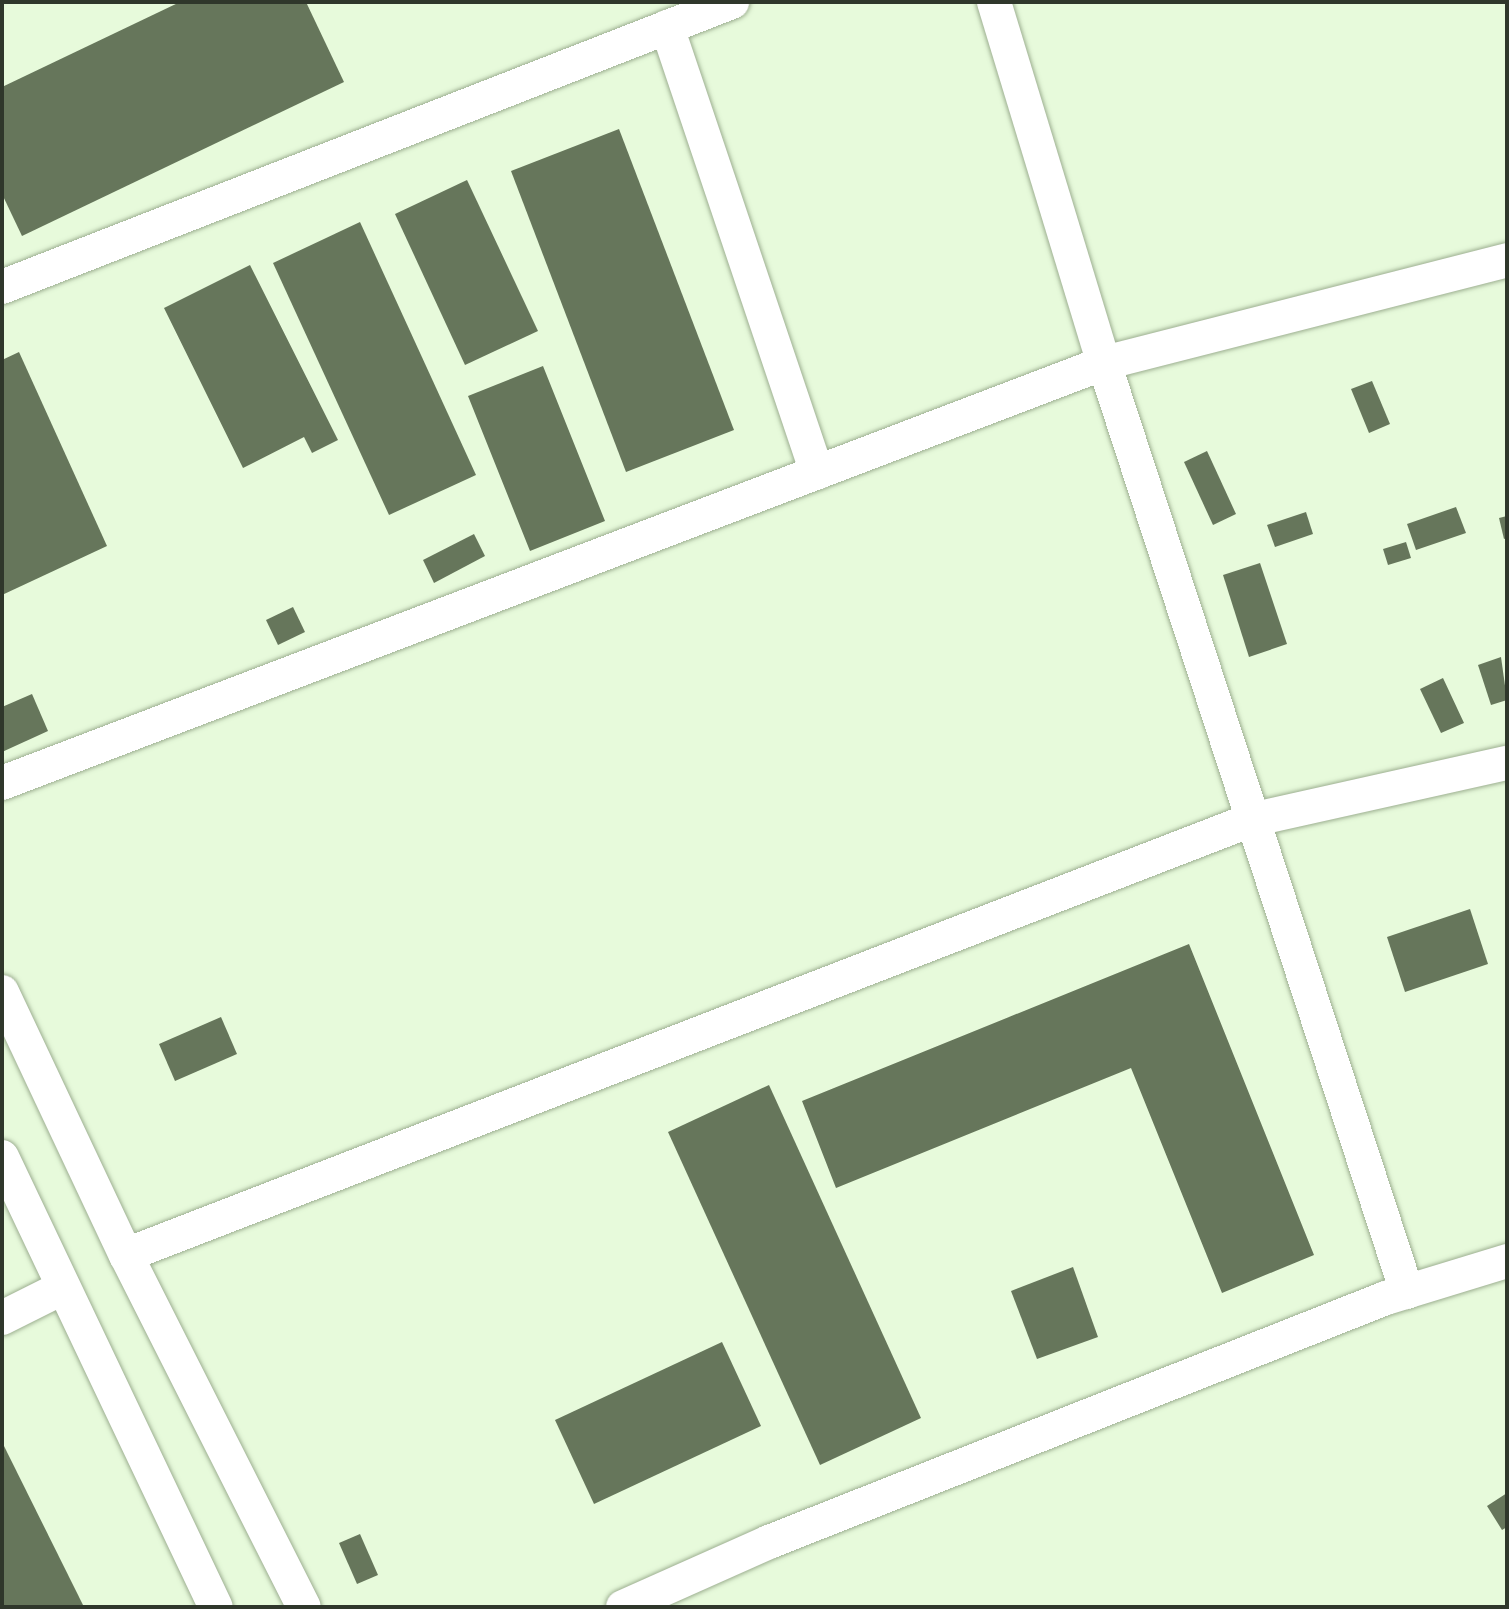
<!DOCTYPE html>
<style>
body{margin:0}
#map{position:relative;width:1509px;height:1609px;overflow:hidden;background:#e7fadb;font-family:Spectral,serif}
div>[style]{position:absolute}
.building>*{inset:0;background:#66765b}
.roads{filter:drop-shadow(0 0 2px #9daf91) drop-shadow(0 0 2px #9daf91)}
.minor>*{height:34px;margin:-17px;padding:0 17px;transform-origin:17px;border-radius:17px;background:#fff}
span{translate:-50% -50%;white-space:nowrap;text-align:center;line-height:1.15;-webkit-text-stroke:8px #e7fadb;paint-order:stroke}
.frame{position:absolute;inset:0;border:4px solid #2f372b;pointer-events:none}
</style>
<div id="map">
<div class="building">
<i style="clip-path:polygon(180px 2px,306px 2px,344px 82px,22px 236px,2px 194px,2px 87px)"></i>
<i style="clip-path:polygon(619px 129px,734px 430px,626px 472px,511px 171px)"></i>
<i style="clip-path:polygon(467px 180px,538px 331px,465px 365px,395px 214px)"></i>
<i style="clip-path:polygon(360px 222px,476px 475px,389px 515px,273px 263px)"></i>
<i style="clip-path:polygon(250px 265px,338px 440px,312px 453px,304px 437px,243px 468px,164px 308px)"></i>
<i style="clip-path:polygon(19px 352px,107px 546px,2px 595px,2px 360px)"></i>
<i style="clip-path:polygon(543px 366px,605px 521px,530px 551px,468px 396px)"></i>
<i style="clip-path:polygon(1372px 381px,1390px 424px,1369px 433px,1351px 389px)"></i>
<i style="clip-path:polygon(1207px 451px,1236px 514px,1213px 525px,1184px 462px)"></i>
<i style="clip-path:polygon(1456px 507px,1466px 533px,1416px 550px,1407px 524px)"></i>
<i style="clip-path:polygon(1306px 512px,1313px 534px,1275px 547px,1267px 525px)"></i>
<i style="clip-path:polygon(1507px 516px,1507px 538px,1504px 539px,1499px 518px)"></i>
<i style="clip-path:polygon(474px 534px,485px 556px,434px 583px,423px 560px)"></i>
<i style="clip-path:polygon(1406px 542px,1411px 558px,1388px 565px,1383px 549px)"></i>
<i style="clip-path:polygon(1260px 563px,1287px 644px,1249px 657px,1223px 575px)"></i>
<i style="clip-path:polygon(293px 607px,305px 632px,278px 645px,266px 620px)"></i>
<i style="clip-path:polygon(1501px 657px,1507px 700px,1491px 705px,1478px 665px)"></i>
<i style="clip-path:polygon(1443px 678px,1464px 723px,1441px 733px,1420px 689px)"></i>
<i style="clip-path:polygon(32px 694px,48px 731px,2px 752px,2px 707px)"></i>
<i style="clip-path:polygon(1470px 909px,1488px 964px,1405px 992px,1387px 937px)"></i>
<i style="clip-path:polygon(1189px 944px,1314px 1255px,1222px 1293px,1131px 1068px,836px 1188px,802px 1101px)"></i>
<i style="clip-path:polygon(221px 1017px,237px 1054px,175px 1081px,159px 1044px)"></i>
<i style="clip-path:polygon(769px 1085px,921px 1418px,820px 1465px,668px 1132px)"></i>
<i style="clip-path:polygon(1073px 1267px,1098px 1337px,1037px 1359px,1011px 1291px)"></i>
<i style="clip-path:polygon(722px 1342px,761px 1426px,594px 1504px,555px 1420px)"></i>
<i style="clip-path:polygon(2px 1442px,84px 1607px,2px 1607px)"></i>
<i style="clip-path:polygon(1507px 1493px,1507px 1527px,1502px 1530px,1487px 1506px)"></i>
<i style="clip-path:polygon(360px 1534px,378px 1575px,357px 1584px,339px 1543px)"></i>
</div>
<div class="roads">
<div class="minor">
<i style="left:994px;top:2px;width:377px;rotate:73.1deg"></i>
<i style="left:1104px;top:363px;width:977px;rotate:71.94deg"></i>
<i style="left:667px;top:27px;width:470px;rotate:71.4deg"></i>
<i style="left:2px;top:287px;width:784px;rotate:-21.33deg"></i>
<i style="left:2px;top:783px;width:1179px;rotate:-20.86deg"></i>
<i style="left:1104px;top:363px;width:416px;rotate:-14.3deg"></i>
<i style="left:2px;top:992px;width:291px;rotate:64.8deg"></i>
<i style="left:126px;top:1255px;width:394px;rotate:63.2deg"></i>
<i style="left:2px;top:1157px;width:498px;rotate:64.6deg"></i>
<i style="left:126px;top:1255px;width:1206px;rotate:-21.14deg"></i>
<i style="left:1251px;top:820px;width:262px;rotate:-12.6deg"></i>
<i style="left:2px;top:1318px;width:67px;rotate:-26.6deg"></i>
<i style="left:623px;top:1607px;width:160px;rotate:-24deg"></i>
<i style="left:769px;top:1542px;width:663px;rotate:-21.58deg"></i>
<i style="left:1386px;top:1298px;width:127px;rotate:-17deg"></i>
</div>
</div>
<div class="frame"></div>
</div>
